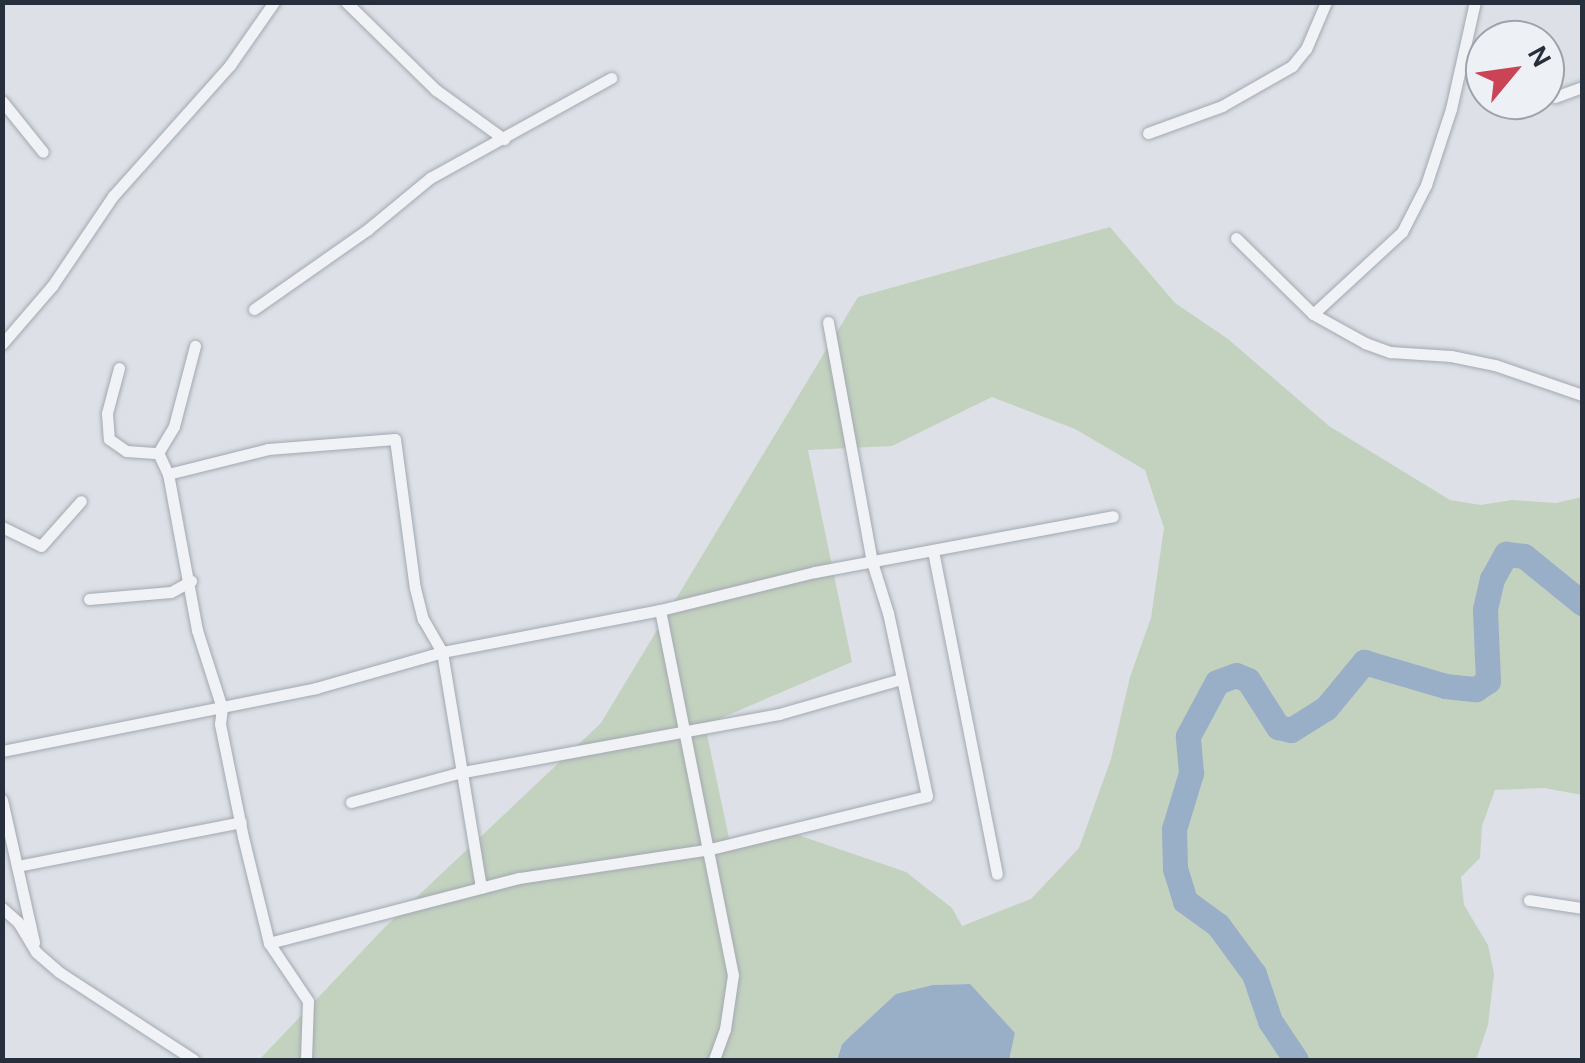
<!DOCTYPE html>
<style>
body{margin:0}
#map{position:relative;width:1585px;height:1063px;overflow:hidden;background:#dde1e7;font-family:Karla,sans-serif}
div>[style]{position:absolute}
.green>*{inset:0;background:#c3d1bf}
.water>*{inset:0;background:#99aec7}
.river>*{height:25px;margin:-12.5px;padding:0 12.5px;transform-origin:12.5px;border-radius:12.5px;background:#99aec7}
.roads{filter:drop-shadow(0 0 2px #a3a8b1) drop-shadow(0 0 2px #a3a8b1)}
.street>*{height:11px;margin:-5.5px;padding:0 5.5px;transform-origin:5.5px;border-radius:5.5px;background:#f0f2f5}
span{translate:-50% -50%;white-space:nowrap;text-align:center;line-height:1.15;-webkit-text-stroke:9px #edf0f5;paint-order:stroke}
.frame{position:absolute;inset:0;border:5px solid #272f3d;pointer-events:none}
.north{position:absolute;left:1465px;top:20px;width:100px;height:100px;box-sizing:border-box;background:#edf0f5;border:2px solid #9ea3ab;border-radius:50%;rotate:61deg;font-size:28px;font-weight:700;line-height:40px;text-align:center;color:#272f3d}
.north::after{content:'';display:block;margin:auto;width:35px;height:45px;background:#cb4455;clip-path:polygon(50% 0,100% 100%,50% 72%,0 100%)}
</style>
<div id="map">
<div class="green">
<i style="clip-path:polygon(evenodd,1110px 227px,1175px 303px,1228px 339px,1329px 426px,1450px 500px,1481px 505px,1512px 500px,1556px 503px,1582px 497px,1582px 795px,1544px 788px,1495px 790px,1482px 826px,1480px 858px,1461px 877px,1464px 905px,1488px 945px,1494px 974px,1488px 1025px,1476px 1060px,1009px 1060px,1015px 1033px,969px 984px,933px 985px,842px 1043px,837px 1060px,259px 1060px,385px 927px,601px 723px,858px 297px,1110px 227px,992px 397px,1075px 429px,1145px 470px,1164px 528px,1151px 618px,1130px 677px,1111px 759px,1079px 848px,1031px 899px,962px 926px,952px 908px,906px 872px,798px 835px,729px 838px,705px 725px,852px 662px,808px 450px,892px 446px,992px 397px)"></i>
</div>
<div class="water">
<i style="clip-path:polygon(970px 984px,1015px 1033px,1009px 1060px,837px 1060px,842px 1044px,896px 994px,933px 985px)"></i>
</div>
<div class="river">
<i style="left:1296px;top:1060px;width:47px;rotate:-123.7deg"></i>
<i style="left:1270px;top:1021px;width:50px;rotate:-108.8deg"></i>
<i style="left:1254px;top:974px;width:61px;rotate:-126.3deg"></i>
<i style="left:1218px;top:925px;width:41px;rotate:-144deg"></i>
<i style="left:1185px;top:901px;width:34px;rotate:-107deg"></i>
<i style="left:1175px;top:869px;width:40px;rotate:-91.4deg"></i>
<i style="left:1174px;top:829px;width:59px;rotate:-73.1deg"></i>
<i style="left:1191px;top:773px;width:37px;rotate:-95deg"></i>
<i style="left:1188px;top:736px;width:61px;rotate:-61.8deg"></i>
<i style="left:1217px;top:682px;width:20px;rotate:-20deg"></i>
<i style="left:1236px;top:675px;width:13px;rotate:23deg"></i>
<i style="left:1248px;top:680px;width:56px;rotate:57.4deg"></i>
<i style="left:1278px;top:727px;width:13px;rotate:13deg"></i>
<i style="left:1291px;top:730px;width:41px;rotate:-32.2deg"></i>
<i style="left:1326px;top:708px;width:60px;rotate:-50.4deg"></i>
<i style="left:1364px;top:662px;width:84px;rotate:16.5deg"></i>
<i style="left:1445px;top:686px;width:31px;rotate:6deg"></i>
<i style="left:1476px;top:689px;width:14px;rotate:-34deg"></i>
<i style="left:1488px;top:681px;width:72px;rotate:-92.4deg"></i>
<i style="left:1485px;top:609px;width:31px;rotate:-77deg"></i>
<i style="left:1492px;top:579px;width:29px;rotate:-61deg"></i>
<i style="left:1506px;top:554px;width:18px;rotate:6deg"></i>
<i style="left:1524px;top:556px;width:75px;rotate:39deg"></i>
</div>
<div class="roads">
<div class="street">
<i style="left:346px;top:2px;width:126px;rotate:44.4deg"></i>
<i style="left:436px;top:90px;width:84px;rotate:35.8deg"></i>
<i style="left:1555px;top:97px;width:29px;rotate:-20deg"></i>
<i style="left:2px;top:101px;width:65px;rotate:51.2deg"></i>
<i style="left:1148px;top:133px;width:79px;rotate:-20deg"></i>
<i style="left:1222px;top:106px;width:81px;rotate:-29.7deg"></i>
<i style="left:1292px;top:66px;width:22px;rotate:-51deg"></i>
<i style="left:1306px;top:49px;width:51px;rotate:-66.9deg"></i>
<i style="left:1236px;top:238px;width:108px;rotate:44.6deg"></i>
<i style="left:1313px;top:314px;width:60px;rotate:29.1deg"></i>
<i style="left:1365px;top:343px;width:27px;rotate:20deg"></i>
<i style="left:1390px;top:352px;width:61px;rotate:3.8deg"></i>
<i style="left:1451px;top:356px;width:45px;rotate:11.6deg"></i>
<i style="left:1495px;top:365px;width:92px;rotate:19deg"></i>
<i style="left:254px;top:309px;width:138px;rotate:-35deg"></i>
<i style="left:367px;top:230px;width:82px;rotate:-39.5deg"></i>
<i style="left:430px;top:178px;width:207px;rotate:-28.9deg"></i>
<i style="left:1313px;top:314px;width:121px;rotate:-42.7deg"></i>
<i style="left:1402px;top:232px;width:53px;rotate:-62.9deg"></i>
<i style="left:1426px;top:185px;width:80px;rotate:-71.8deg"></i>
<i style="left:1451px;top:109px;width:110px;rotate:-77.4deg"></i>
<i style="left:2px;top:344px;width:77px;rotate:-49.2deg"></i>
<i style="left:52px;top:286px;width:109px;rotate:-55.9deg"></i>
<i style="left:113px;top:196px;width:176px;rotate:-48.2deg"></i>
<i style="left:230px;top:65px;width:77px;rotate:-55.1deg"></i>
<i style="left:119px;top:368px;width:47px;rotate:104.9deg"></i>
<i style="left:107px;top:413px;width:26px;rotate:86deg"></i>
<i style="left:109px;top:439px;width:21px;rotate:35deg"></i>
<i style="left:126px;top:451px;width:32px;rotate:4deg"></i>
<i style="left:168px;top:474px;width:23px;rotate:-115deg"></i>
<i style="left:158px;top:453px;width:31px;rotate:-59deg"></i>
<i style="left:174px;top:426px;width:83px;rotate:-75.3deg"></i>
<i style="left:2px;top:527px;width:43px;rotate:26deg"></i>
<i style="left:41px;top:546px;width:60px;rotate:-48.4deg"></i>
<i style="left:933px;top:551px;width:329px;rotate:78.8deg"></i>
<i style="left:89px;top:599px;width:82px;rotate:-4.9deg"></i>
<i style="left:171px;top:592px;width:23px;rotate:-29deg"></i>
<i style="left:660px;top:610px;width:372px;rotate:78.7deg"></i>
<i style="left:733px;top:975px;width:55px;rotate:98.4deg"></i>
<i style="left:725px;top:1029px;width:33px;rotate:110deg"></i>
<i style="left:2px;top:751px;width:320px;rotate:-11.3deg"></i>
<i style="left:316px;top:688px;width:131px;rotate:-15.9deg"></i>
<i style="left:442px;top:652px;width:222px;rotate:-10.9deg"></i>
<i style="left:660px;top:610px;width:160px;rotate:-13.8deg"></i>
<i style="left:815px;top:572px;width:303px;rotate:-10.6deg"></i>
<i style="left:2px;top:800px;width:146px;rotate:77.3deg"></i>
<i style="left:351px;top:802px;width:111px;rotate:-15.2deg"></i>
<i style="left:458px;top:773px;width:326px;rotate:-10.4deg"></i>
<i style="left:779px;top:714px;width:127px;rotate:-16deg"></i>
<i style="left:17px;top:866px;width:228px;rotate:-11.1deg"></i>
<i style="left:1529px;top:900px;width:54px;rotate:8.6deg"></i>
<i style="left:2px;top:908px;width:21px;rotate:41deg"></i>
<i style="left:18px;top:922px;width:35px;rotate:59deg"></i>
<i style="left:36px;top:952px;width:30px;rotate:41deg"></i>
<i style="left:59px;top:972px;width:161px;rotate:33.1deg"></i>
<i style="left:269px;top:943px;width:258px;rotate:-14.6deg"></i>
<i style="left:519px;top:878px;width:193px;rotate:-8.6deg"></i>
<i style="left:710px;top:849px;width:223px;rotate:-13.7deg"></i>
<i style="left:927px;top:796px;width:187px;rotate:-102deg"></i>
<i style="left:888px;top:613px;width:53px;rotate:-107.4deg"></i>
<i style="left:872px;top:562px;width:244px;rotate:-100.4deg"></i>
<i style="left:306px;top:1060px;width:59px;rotate:-88.1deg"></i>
<i style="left:308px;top:1001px;width:70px;rotate:-123.9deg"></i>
<i style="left:269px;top:943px;width:109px;rotate:-103.8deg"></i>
<i style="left:243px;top:837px;width:115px;rotate:-101.5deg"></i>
<i style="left:220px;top:724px;width:16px;rotate:-83deg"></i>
<i style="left:222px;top:708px;width:82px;rotate:-107.8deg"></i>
<i style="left:197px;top:630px;width:159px;rotate:-100.5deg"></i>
<i style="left:168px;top:474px;width:103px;rotate:-14deg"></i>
<i style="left:268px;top:449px;width:127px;rotate:-4.5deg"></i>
<i style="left:395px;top:439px;width:150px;rotate:82.4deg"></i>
<i style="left:415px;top:588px;width:32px;rotate:76deg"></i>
<i style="left:423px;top:619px;width:38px;rotate:60deg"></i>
<i style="left:442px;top:652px;width:239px;rotate:80.6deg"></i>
</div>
</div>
<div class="frame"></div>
<div class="north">N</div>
</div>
